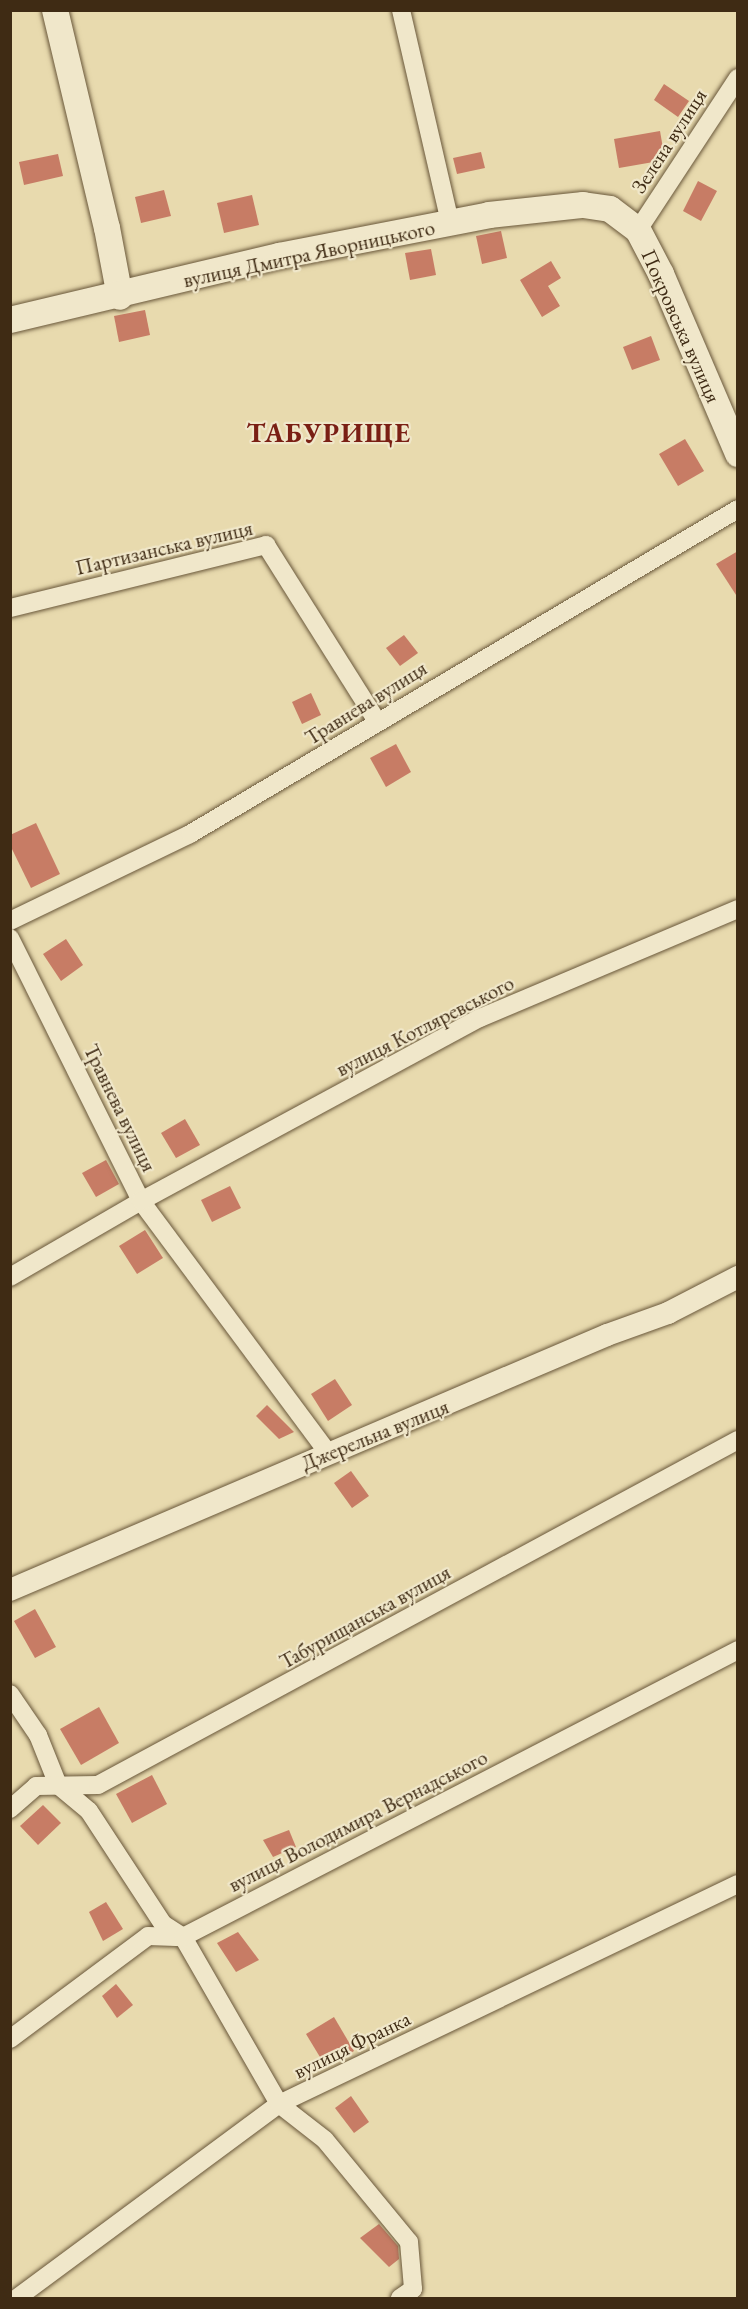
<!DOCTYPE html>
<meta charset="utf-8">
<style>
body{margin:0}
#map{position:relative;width:748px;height:2309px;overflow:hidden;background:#e8daae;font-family:"EB Garamond",serif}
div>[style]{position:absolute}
.building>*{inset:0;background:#c77c65}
.roads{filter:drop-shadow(0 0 2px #69573a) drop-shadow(0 0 2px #69573a)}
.minor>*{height:18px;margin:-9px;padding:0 9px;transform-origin:9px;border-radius:9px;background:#f0e7ca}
.tertiary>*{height:22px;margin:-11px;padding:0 11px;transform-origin:11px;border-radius:11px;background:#f0e7ca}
.secondary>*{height:26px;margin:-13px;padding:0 13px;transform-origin:13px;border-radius:13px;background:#f0e7ca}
span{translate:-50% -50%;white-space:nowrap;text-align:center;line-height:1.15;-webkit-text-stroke:4.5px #f0e7ca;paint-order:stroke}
.street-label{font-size:21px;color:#3f2b14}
.district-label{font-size:27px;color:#7a1f14;font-weight:700;letter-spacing:1.5px}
.frame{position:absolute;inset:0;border:12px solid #3f2b14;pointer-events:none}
</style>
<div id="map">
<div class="building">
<i style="clip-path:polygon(664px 84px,689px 101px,678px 117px,654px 100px)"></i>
<i style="clip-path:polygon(660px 131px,665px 160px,619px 168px,614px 139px)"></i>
<i style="clip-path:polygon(481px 152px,485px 168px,457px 174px,453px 158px)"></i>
<i style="clip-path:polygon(58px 154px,63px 176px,24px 185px,19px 162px)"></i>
<i style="clip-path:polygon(698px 181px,717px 191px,701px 221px,683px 211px)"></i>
<i style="clip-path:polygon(164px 190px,171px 216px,141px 223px,135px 197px)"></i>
<i style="clip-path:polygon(252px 195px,259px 225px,224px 233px,217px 203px)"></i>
<i style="clip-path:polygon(501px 231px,507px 258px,482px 264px,476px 236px)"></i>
<i style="clip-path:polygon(431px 249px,436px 275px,410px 280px,405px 253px)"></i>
<i style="clip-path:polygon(551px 261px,561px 278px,548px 286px,560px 306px,542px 317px,520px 280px)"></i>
<i style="clip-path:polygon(145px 310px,150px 335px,119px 342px,114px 316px)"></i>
<i style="clip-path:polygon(651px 336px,660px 360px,632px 370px,623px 347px)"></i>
<i style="clip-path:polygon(685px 439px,704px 471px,678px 486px,659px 454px)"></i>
<i style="clip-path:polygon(738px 551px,738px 598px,716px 564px)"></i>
<i style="clip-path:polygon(404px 635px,418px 653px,400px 666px,386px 648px)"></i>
<i style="clip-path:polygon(311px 693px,321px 715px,302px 724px,292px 702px)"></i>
<i style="clip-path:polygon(396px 744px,411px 772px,386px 787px,370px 758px)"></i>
<i style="clip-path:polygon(36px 823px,60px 874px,31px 888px,10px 845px,10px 835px)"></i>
<i style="clip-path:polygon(66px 939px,83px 965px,61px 981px,43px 954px)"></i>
<i style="clip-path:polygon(185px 1119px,200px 1145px,176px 1158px,161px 1133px)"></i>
<i style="clip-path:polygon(106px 1160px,119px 1184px,96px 1197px,82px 1173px)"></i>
<i style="clip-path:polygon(230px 1186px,241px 1208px,212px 1222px,201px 1200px)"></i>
<i style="clip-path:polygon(145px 1230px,163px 1258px,137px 1274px,119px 1246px)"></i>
<i style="clip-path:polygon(335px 1379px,352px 1405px,328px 1421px,311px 1394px)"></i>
<i style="clip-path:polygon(267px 1405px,294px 1432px,279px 1439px,256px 1416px)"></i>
<i style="clip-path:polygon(351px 1471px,369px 1496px,352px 1508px,334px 1483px)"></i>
<i style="clip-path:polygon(35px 1609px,56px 1647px,35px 1658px,14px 1621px)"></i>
<i style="clip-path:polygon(99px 1707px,119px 1743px,81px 1765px,60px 1729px)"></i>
<i style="clip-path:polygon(152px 1775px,167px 1804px,132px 1823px,116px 1794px)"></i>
<i style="clip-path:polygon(43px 1805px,61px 1823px,38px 1845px,20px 1826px)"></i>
<i style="clip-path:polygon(289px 1830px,296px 1847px,273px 1857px,263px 1840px)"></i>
<i style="clip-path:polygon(106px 1902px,123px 1929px,103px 1941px,89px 1912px)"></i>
<i style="clip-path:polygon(238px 1932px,259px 1960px,236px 1972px,217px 1943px)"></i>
<i style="clip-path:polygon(116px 1984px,133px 2005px,117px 2018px,102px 1996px)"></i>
<i style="clip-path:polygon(334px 2017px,354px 2051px,326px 2067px,306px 2034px)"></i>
<i style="clip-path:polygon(351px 2096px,369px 2122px,354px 2133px,335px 2108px)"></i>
<i style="clip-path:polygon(379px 2224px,398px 2246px,399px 2259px,389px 2267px,360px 2238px)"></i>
</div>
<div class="roads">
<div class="minor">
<i style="left:401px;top:10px;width:219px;rotate:77deg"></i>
<i style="left:638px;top:230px;width:182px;rotate:-56.7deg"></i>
<i style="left:10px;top:608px;width:264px;rotate:-13.8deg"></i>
<i style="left:266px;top:545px;width:208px;rotate:57.8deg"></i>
<i style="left:10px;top:921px;width:200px;rotate:-25.8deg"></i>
<i style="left:190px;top:834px;width:637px;rotate:-30.67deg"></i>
<i style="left:10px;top:938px;width:294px;rotate:63.5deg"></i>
<i style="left:141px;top:1201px;width:315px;rotate:53.4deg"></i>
<i style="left:10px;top:1277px;width:151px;rotate:-30.1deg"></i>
<i style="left:141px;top:1201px;width:385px;rotate:-28.4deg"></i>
<i style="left:480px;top:1018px;width:280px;rotate:-22.9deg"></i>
<i style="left:10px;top:1694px;width:50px;rotate:55.7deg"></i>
<i style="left:38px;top:1735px;width:54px;rotate:68.2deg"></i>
<i style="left:58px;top:1785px;width:40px;rotate:40deg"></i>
<i style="left:89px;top:1811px;width:135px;rotate:56.8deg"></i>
<i style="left:163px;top:1924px;width:24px;rotate:33deg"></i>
<i style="left:183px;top:1937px;width:193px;rotate:60.1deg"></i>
<i style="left:279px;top:2104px;width:58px;rotate:38deg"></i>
<i style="left:325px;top:2140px;width:132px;rotate:50.5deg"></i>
<i style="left:409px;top:2242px;width:47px;rotate:85.1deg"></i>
<i style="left:413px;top:2289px;width:16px;rotate:145deg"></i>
<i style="left:10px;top:1809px;width:35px;rotate:-41deg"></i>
<i style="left:36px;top:1786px;width:62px;rotate:-0.9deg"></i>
<i style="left:98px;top:1785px;width:727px;rotate:-28.33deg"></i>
<i style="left:10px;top:2039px;width:172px;rotate:-36.7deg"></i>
<i style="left:148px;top:1936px;width:35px;rotate:2deg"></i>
<i style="left:183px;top:1937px;width:625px;rotate:-27.34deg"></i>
<i style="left:17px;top:2298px;width:326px;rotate:-36.5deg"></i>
<i style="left:279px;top:2104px;width:509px;rotate:-25.61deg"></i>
</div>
<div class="tertiary">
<i style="left:10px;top:1590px;width:649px;rotate:-23.13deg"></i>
<i style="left:607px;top:1335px;width:65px;rotate:-19.8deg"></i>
<i style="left:668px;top:1313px;width:79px;rotate:-27.2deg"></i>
</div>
<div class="secondary">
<i style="left:55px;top:10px;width:224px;rotate:76.6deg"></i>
<i style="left:107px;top:228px;width:70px;rotate:79.3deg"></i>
<i style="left:10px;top:320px;width:277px;rotate:-13.4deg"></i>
<i style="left:279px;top:256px;width:214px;rotate:-11deg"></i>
<i style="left:489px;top:215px;width:95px;rotate:-6.1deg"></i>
<i style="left:583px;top:205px;width:27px;rotate:8deg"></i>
<i style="left:610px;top:209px;width:35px;rotate:37deg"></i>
<i style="left:638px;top:230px;width:50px;rotate:62.4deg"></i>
<i style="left:661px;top:274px;width:196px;rotate:66.8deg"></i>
</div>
</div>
<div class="street-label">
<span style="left:669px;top:141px;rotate:-57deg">Зелена вулиця</span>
<span style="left:309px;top:254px;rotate:-12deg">вулиця Дмитра Яворницького</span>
<span style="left:681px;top:326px;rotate:66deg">Покровська вулиця</span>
<span style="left:164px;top:548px;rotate:-13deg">Партизанська вулиця</span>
<span style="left:366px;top:703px;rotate:-32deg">Травнева вулиця</span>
<span style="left:425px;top:1026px;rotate:-27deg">вулиця Котляревського</span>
<span style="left:120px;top:1108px;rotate:64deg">Травнева вулиця</span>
<span style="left:375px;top:1435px;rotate:-22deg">Джерельна вулиця</span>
<span style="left:365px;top:1617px;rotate:-29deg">Табурищанська вулиця</span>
<span style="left:358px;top:1821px;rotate:-27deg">вулиця Володимира Вернадського</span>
<span style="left:352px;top:2045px;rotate:-26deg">вулиця Франка</span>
</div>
<div class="district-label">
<span style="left:329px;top:433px">ТАБУРИЩЕ</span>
</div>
<div class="frame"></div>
</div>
